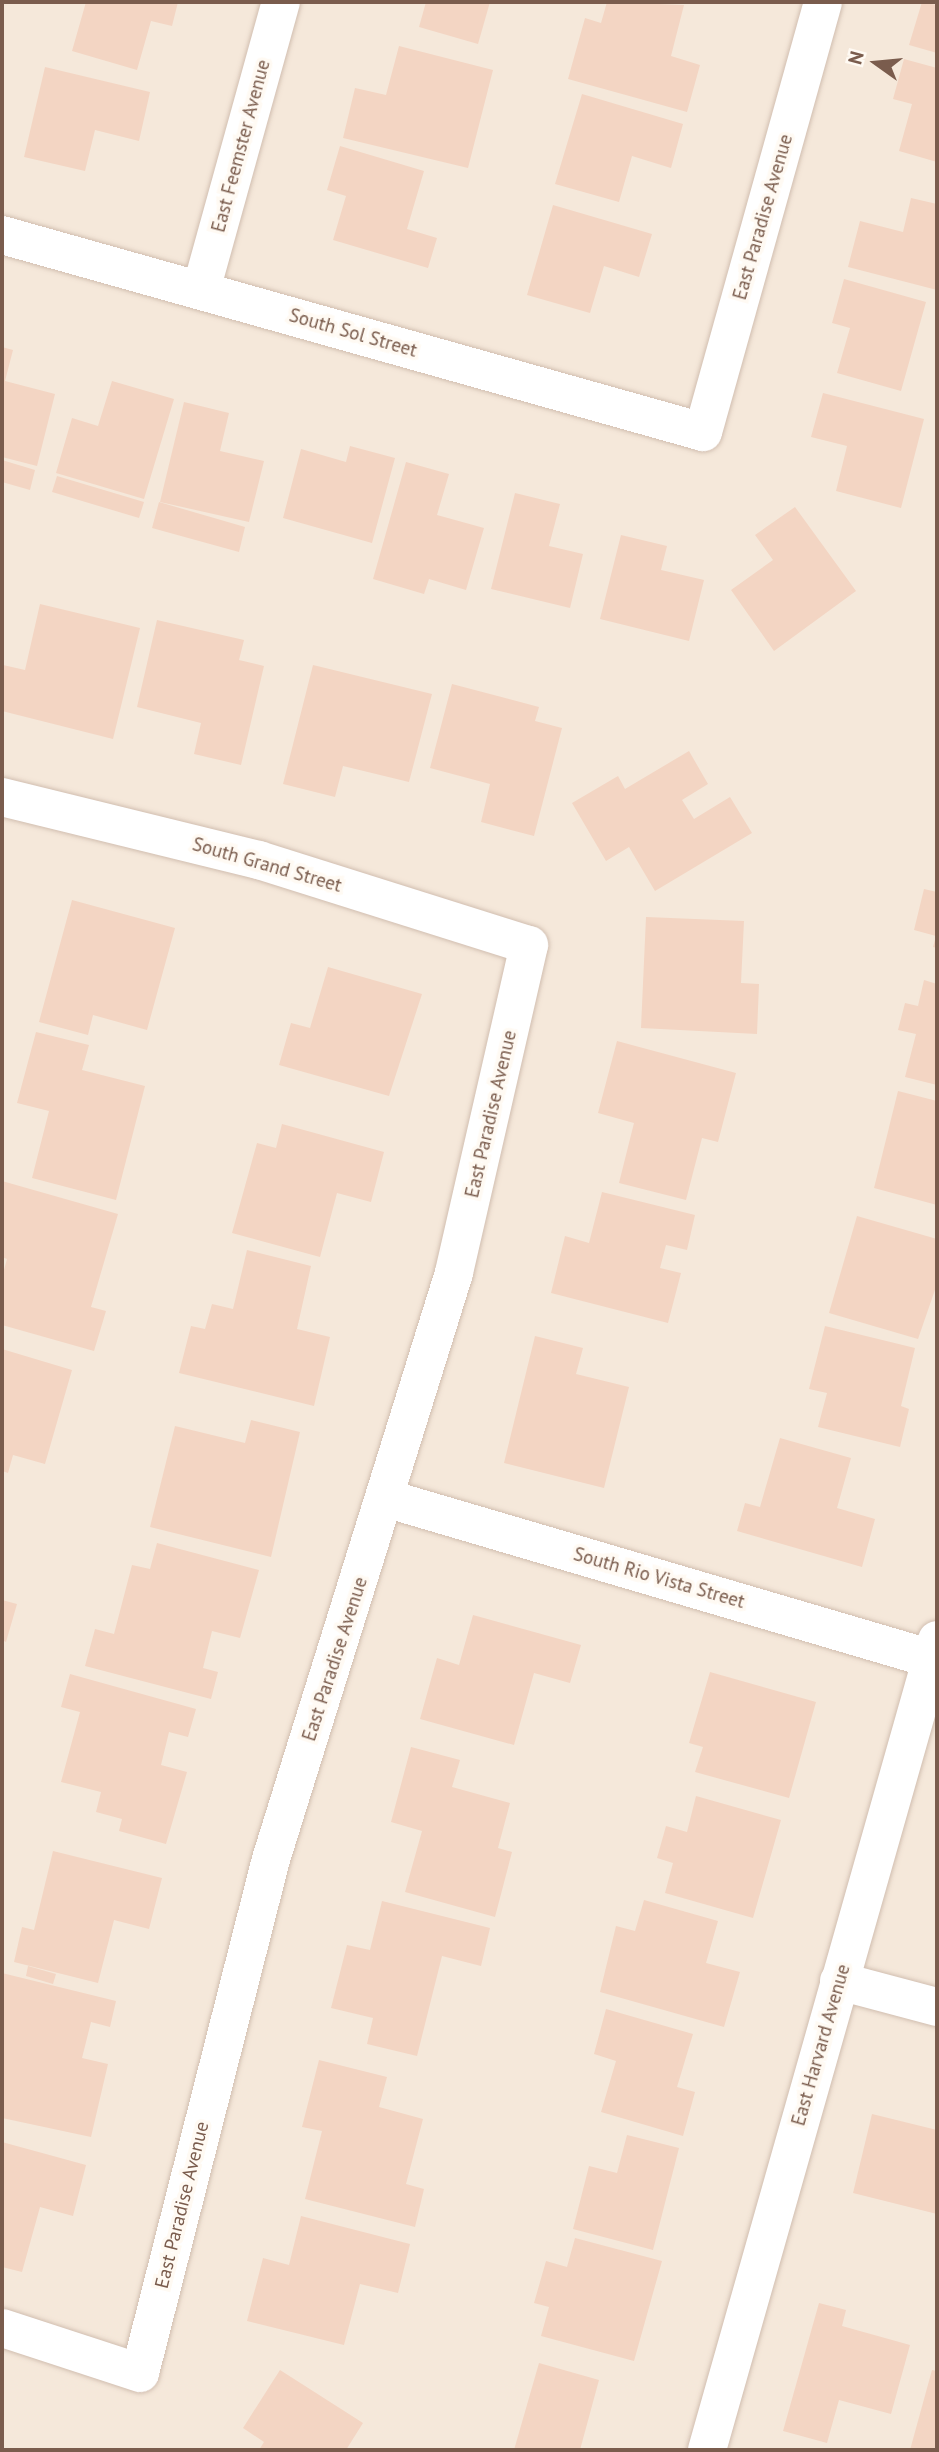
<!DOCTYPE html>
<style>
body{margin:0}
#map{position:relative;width:939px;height:2452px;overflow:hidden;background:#fdf6ec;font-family:"PT Sans",sans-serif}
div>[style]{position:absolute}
.residential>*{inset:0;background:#f5e8da}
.building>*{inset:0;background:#f3d5c3}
.roads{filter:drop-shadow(0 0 2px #d1beb0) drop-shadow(0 0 2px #d1beb0)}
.minor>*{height:38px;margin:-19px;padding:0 19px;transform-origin:19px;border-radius:19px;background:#fff}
span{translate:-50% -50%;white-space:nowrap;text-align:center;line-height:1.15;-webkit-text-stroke:7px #fffaf3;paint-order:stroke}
.street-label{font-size:19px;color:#7a5c4d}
.frame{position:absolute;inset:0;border:4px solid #7a5c4d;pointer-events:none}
.north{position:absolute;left:841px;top:28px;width:70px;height:70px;-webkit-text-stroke:5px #fffaf3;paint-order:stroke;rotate:285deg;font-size:19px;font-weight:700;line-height:28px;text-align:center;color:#7a5c4d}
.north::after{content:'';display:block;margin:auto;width:24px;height:32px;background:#7a5c4d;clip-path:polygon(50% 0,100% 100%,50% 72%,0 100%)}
</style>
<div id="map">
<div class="residential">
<i style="clip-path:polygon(2px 2px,937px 2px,937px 2450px,2px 2450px)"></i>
</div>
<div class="building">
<i style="clip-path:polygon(86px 2px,178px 2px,172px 26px,151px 21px,137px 70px,72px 51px)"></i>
<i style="clip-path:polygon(426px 2px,490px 2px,478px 44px,419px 27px)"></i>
<i style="clip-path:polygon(607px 2px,684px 5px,671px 56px,700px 65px,687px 112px,568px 79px,585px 18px,601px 23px)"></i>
<i style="clip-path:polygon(922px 2px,937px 5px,937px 53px,909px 45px)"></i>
<i style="clip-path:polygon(399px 46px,493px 70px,468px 168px,343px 138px,355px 88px,386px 95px)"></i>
<i style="clip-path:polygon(904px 59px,937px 68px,937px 162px,899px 151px,912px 104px,893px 99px)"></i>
<i style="clip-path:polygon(45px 67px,150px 92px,139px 141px,95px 130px,85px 171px,24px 157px)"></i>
<i style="clip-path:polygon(582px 94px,683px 124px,671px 168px,632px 156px,619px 202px,555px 184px)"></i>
<i style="clip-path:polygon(340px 146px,424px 171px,407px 229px,437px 238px,428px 268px,333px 240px,346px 196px,327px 190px)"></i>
<i style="clip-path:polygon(911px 198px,937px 204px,937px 290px,848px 267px,860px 221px,903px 232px)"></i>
<i style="clip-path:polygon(553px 205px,652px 234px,639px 277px,604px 266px,590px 313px,527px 295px)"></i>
<i style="clip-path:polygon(844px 279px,926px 302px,901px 391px,837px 373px,850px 328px,832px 323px)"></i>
<i style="clip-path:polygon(2px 347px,13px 350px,5px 381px,55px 394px,37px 466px,2px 457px)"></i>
<i style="clip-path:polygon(112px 381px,174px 399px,144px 499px,56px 473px,72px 418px,98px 426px)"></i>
<i style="clip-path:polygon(823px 393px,924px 419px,901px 508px,836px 491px,847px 446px,811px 437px)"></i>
<i style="clip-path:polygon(184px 402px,229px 413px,220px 451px,264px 461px,249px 522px,160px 502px)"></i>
<i style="clip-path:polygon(350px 446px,395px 458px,372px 543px,283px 518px,301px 449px,346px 462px)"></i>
<i style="clip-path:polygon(2px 460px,35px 470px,30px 490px,2px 482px)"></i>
<i style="clip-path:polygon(406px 462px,449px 474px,437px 515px,484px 528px,466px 590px,429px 579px,424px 594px,373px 579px)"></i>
<i style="clip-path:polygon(57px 476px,144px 502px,139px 518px,52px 492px)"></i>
<i style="clip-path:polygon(515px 493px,560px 504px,549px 546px,583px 554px,570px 608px,491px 589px)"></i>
<i style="clip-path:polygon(159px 502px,245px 527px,239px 552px,152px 528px)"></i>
<i style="clip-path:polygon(795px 507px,856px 591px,774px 651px,731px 590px,773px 560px,755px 535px)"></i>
<i style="clip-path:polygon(621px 535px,667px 546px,661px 570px,704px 580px,689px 641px,600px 619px)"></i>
<i style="clip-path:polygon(40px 604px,140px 628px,113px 739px,2px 711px,3px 665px,25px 670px)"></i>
<i style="clip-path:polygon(157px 620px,244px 640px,239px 660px,264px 666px,241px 765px,194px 754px,201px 723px,137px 707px)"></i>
<i style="clip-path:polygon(313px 665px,432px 694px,409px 782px,343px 766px,335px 797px,283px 784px)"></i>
<i style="clip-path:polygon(452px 684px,539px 707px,535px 721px,562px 728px,534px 836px,481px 822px,490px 784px,430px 768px)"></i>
<i style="clip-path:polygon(689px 751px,708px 784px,682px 800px,694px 819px,730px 797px,752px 833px,655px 891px,629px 847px,606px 861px,572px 803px,618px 776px,625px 789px)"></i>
<i style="clip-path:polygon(924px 889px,937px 892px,937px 948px,933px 947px,936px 936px,914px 930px)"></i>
<i style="clip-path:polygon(72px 900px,175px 928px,147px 1030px,93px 1015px,88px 1035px,39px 1022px)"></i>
<i style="clip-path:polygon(646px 917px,744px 921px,741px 983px,759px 984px,757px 1034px,641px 1028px)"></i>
<i style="clip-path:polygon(328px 967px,422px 994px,389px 1096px,279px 1065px,291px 1023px,310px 1028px)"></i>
<i style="clip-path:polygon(924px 980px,937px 984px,937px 1085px,905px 1077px,916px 1034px,898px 1030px,905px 1003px,918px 1006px)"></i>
<i style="clip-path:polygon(36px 1032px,89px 1045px,82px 1070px,145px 1086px,116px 1200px,32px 1178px,49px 1111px,17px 1103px)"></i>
<i style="clip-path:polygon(617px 1041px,736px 1073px,718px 1142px,702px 1138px,686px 1200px,619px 1183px,634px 1123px,598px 1113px)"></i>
<i style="clip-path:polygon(898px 1091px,937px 1101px,937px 1205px,874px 1188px)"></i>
<i style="clip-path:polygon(282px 1124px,384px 1152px,371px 1202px,337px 1193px,320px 1257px,232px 1233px,257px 1143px,276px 1148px)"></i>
<i style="clip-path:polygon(2px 1181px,118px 1214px,91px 1307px,106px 1311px,94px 1351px,2px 1325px,2px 1277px,7px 1259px,2px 1257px)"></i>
<i style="clip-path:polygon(602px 1192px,695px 1215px,687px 1250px,666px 1245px,660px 1268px,681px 1273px,668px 1323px,551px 1293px,565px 1236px,589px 1243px)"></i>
<i style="clip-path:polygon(857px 1216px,937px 1239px,937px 1284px,918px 1339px,829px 1313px)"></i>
<i style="clip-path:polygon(247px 1250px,311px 1266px,297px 1329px,330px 1337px,314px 1406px,179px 1373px,191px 1326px,205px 1329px,212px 1304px,233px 1309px)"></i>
<i style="clip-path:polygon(825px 1326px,915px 1348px,901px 1406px,909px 1409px,900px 1447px,818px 1427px,827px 1393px,809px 1389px)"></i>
<i style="clip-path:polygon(535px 1336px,583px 1348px,576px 1374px,629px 1387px,604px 1488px,504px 1463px)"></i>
<i style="clip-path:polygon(2px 1349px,72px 1370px,45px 1464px,13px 1455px,8px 1473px,2px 1471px)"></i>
<i style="clip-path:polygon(251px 1420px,300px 1432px,271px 1557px,150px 1527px,175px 1426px,245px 1443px)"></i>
<i style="clip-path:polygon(780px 1438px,851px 1458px,837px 1508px,875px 1519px,862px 1567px,737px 1531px,745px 1503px,760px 1507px)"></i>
<i style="clip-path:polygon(157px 1543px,259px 1570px,240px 1638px,212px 1631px,203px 1668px,218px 1672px,211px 1699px,85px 1666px,95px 1629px,114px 1634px,132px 1565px,150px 1569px)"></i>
<i style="clip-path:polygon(2px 1600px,17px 1604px,6px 1642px,2px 1640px)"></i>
<i style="clip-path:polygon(473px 1615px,581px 1645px,570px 1683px,534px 1673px,514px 1745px,420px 1719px,437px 1658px,459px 1665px)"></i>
<i style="clip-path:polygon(710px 1672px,816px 1702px,789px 1798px,695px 1772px,703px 1747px,689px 1743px)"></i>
<i style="clip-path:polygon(70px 1674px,196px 1709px,188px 1737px,169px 1732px,161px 1765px,187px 1772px,166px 1844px,119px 1831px,122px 1819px,96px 1812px,101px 1792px,61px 1782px,80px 1712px,61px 1707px)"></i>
<i style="clip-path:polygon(411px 1747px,460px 1760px,452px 1787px,510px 1803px,498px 1848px,512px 1852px,495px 1917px,405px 1892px,422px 1831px,391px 1822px)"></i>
<i style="clip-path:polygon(696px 1796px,781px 1820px,753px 1918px,665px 1893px,673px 1863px,657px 1858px,666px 1826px,687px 1832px)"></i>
<i style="clip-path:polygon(53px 1851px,162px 1878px,149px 1929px,114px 1920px,98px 1983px,14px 1962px,22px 1927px,34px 1930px)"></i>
<i style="clip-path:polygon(644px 1900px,718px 1921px,706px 1963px,740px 1972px,724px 2027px,600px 1992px,616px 1926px,635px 1931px)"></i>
<i style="clip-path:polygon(382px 1901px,490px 1928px,481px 1966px,442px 1956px,417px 2056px,367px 2044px,373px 2018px,331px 2008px,347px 1945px,370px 1950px)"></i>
<i style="clip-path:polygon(28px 1966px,56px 1974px,53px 1984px,26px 1976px)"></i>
<i style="clip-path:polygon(2px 1973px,116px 2001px,110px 2027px,91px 2022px,82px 2058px,108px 2064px,91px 2137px,2px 2118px)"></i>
<i style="clip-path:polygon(606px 2009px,693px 2034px,677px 2087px,695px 2092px,683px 2136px,601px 2112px,616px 2061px,594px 2054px)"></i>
<i style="clip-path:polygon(319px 2060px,387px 2077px,379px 2107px,423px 2119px,406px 2184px,424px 2189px,415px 2227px,305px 2199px,322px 2131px,302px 2127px)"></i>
<i style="clip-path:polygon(872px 2114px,937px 2130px,937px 2214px,853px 2193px)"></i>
<i style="clip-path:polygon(627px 2135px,679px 2148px,653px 2250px,573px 2229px,589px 2166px,617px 2173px)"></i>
<i style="clip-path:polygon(2px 2142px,86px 2165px,73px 2216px,40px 2207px,22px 2272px,2px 2267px)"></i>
<i style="clip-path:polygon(301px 2216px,410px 2244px,398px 2293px,360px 2284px,344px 2345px,247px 2321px,263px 2258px,289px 2265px)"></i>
<i style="clip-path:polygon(575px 2238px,662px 2261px,634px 2361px,541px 2336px,549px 2307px,534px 2303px,546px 2261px,567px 2267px)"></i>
<i style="clip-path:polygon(819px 2303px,846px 2310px,842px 2326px,910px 2345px,891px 2414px,839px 2400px,827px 2443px,783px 2431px)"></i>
<i style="clip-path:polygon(539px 2363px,599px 2380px,580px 2450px,514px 2450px)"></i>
<i style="clip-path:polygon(280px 2370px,363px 2423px,346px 2450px,259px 2450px,264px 2442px,243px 2428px)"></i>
<i style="clip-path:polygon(932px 2370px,937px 2371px,937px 2450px,910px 2450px)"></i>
</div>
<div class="roads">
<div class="minor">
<i style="left:2px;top:235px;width:728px;rotate:15.7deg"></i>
<i style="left:703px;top:432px;width:446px;rotate:-74.4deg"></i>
<i style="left:201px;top:290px;width:299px;rotate:-74.5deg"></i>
<i style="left:2px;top:797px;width:265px;rotate:13.8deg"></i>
<i style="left:259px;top:860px;width:283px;rotate:17.5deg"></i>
<i style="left:529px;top:945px;width:336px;rotate:102.9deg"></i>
<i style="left:454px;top:1273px;width:614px;rotate:107.34deg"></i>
<i style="left:271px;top:1859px;width:530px;rotate:104.3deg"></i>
<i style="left:140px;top:2373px;width:145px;rotate:-161.9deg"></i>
<i style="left:385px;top:1498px;width:570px;rotate:16.4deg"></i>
<i style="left:839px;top:1981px;width:101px;rotate:14.9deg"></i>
<i style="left:707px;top:2450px;width:842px;rotate:-74.15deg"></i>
</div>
</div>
<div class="street-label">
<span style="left:241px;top:146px;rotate:-75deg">East Feemster Avenue</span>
<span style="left:763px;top:217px;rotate:-74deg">East Paradise Avenue</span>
<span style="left:353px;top:333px;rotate:16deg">South Sol Street</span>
<span style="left:267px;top:865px;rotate:16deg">South Grand Street</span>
<span style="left:491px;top:1114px;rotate:-77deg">East Paradise Avenue</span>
<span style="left:659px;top:1578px;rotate:16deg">South Rio Vista Street</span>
<span style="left:335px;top:1659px;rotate:-72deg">East Paradise Avenue</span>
<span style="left:821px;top:2045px;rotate:-74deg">East Harvard Avenue</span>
<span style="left:182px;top:2205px;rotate:-76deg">East Paradise Avenue</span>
</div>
<div class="frame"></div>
<div class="north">N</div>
</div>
